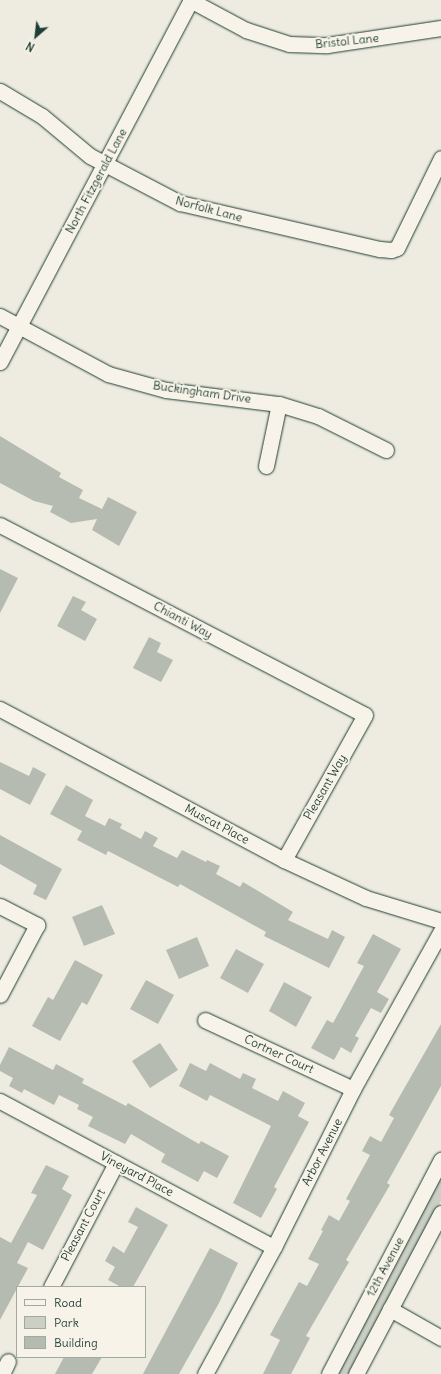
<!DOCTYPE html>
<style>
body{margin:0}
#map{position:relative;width:441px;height:1374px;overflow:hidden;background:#eeece1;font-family:Delius,sans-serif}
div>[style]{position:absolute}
.green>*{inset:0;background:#cccfc4}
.building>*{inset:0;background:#b5bbb0}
.roads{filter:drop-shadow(0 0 1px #1f3d34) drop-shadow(0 0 1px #1f3d34)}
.minor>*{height:15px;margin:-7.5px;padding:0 7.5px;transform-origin:7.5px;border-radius:7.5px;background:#f7f3e8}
span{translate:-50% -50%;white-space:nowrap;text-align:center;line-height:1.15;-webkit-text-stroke:4px #f7f3e8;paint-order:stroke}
.street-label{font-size:12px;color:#1f3d34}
.legend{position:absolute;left:16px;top:1286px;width:130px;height:72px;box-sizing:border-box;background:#f7f3e8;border:1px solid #a1aaa0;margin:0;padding:5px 7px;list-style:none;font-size:12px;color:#1f3d34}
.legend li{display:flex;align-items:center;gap:8px;height:20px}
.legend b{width:20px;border:1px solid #a1aaa0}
.north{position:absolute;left:16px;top:16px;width:40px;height:40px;-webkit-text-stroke:3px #f7f3e8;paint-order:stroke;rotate:208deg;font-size:11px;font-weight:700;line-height:16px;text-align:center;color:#1f3d34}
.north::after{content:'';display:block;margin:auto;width:14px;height:18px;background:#1f3d34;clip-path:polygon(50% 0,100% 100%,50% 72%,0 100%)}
</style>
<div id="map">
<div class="green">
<i style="clip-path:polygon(441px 1168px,441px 1201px,390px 1309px,356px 1374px,329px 1374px)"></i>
</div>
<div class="building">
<i style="clip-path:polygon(0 436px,61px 473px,59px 477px,83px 490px,79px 498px,102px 509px,108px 497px,137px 512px,119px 546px,92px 530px,97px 519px,71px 523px,50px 512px,53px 506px,34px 501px,0 483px)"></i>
<i style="clip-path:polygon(0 569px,18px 578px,0 613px)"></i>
<i style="clip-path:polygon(73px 596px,86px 602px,81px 610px,97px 619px,85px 641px,57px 626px)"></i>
<i style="clip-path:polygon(149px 637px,161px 643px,157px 652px,173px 660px,161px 682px,133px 668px)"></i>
<i style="clip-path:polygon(0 762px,29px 776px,33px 767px,46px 774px,30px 805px,0 789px)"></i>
<i style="clip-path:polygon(66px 785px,93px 800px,85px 816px,105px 826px,109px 818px,122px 824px,120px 828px,141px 839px,145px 831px,158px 838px,153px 846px,177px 858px,182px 850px,206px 862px,207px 860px,220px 866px,216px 874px,240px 887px,243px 882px,293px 912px,288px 920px,328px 939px,332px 930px,345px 937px,329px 968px,264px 936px,266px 932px,180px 884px,178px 887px,108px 851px,106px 855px,77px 840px,82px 831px,50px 814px)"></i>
<i style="clip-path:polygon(0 835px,62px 869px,46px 900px,33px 894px,37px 885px,0 864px)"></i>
<i style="clip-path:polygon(102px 905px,115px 934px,84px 946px,72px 917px)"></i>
<i style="clip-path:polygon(373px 934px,401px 949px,377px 992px,389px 999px,381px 1013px,371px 1008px,355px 1036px,359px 1038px,351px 1053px,341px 1047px,334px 1060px,311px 1048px,327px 1020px,333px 1023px,364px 966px,357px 963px)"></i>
<i style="clip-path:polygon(197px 937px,209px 966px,179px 979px,166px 950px)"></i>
<i style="clip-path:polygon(236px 949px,264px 964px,248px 993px,220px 978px)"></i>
<i style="clip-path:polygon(75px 960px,103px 975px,87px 1005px,82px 1002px,60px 1041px,32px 1026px,48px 997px,53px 1000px)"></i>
<i style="clip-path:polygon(146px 980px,174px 995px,158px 1024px,130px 1009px)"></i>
<i style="clip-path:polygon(284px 982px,312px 997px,296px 1027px,269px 1011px)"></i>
<i style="clip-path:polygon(441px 1024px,441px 1086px,387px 1183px,390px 1185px,346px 1260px,349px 1262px,306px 1336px,310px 1338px,291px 1374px,263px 1374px,280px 1340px,270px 1335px,299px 1282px,307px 1286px,319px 1264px,308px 1259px,323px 1231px,321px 1230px,329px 1215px,339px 1221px,350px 1201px,346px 1199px,370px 1155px,362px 1151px,370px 1136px,381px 1142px,394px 1118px,389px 1115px)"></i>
<i style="clip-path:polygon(160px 1043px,178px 1070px,150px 1088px,132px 1061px)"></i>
<i style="clip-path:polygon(9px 1047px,53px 1070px,56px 1064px,84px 1079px,82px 1083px,126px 1106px,128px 1103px,199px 1144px,201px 1141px,229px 1156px,217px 1178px,204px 1171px,198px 1182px,161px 1162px,165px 1154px,131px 1134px,125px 1144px,88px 1126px,93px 1117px,77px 1109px,79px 1105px,59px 1095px,54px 1105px,24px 1089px,22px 1093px,9px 1086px,13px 1078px,0 1071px,0 1065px)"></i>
<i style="clip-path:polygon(190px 1063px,206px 1071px,210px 1063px,240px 1079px,243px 1073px,256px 1079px,252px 1088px,278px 1101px,283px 1091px,305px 1103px,298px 1116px,309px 1122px,274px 1187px,277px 1189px,261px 1218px,233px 1203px,271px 1126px,210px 1095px,207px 1101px,179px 1086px)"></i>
<i style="clip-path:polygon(46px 1165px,69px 1176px,62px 1189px,72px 1195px,43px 1250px,28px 1242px,17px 1263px,28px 1268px,0 1320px,0 1237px,11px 1243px,37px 1195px,31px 1193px)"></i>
<i style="clip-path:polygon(136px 1207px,168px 1225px,133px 1287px,121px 1287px,108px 1280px,115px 1267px,105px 1261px,113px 1246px,124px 1253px,138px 1227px,128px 1222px)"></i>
<i style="clip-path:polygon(210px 1248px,238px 1263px,219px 1303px,179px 1374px,143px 1374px)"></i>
<i style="clip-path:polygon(64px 1357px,102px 1357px,92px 1374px,55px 1374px)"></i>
</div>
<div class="roads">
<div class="minor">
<i style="left:190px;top:0;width:64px;rotate:28.2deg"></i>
<i style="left:246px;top:30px;width:45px;rotate:18deg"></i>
<i style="left:289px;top:44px;width:38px;rotate:2deg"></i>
<i style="left:327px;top:45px;width:115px;rotate:-8.5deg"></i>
<i style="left:0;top:91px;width:49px;rotate:30.8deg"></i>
<i style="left:42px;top:116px;width:62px;rotate:39.8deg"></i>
<i style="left:90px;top:156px;width:102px;rotate:27.6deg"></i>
<i style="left:180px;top:203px;width:205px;rotate:13deg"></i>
<i style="left:380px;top:249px;width:11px;rotate:5deg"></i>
<i style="left:391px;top:250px;width:6px;rotate:-18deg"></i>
<i style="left:397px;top:248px;width:100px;rotate:-63.9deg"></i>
<i style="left:0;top:316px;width:123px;rotate:28.2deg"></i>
<i style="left:108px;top:374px;width:60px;rotate:15.4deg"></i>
<i style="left:166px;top:390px;width:114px;rotate:7.1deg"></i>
<i style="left:279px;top:404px;width:41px;rotate:17.1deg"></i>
<i style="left:318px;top:416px;width:76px;rotate:26.6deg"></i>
<i style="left:0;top:362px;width:409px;rotate:-62.2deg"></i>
<i style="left:266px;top:466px;width:63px;rotate:-78.2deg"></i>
<i style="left:0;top:525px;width:411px;rotate:27.5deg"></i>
<i style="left:365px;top:715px;width:166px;rotate:119.2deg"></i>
<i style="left:0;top:709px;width:322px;rotate:28deg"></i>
<i style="left:284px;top:860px;width:90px;rotate:24.9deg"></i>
<i style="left:366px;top:898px;width:78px;rotate:17deg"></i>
<i style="left:0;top:906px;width:42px;rotate:27.2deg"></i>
<i style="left:37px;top:925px;width:79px;rotate:117.9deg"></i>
<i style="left:205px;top:1020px;width:163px;rotate:25deg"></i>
<i style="left:0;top:1101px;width:310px;rotate:28.1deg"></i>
<i style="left:51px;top:1287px;width:140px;rotate:-62.3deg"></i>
<i style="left:390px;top:1309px;width:59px;rotate:29.6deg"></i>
<i style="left:2px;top:1374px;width:14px;rotate:-65deg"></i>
<i style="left:205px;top:1374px;width:145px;rotate:-61.5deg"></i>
<i style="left:274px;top:1247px;width:177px;rotate:-63.4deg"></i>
<i style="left:353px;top:1089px;width:181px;rotate:-60.9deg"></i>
<i style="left:329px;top:1374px;width:242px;rotate:-62.4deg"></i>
<i style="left:356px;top:1374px;width:182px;rotate:-62.2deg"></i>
</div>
</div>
<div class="street-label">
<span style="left:347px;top:41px;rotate:-6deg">Bristol Lane</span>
<span style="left:96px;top:181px;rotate:-62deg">North Fitzgerald Lane</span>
<span style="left:209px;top:209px;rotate:15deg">Norfolk Lane</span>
<span style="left:202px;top:392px;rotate:8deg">Buckingham Drive</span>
<span style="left:183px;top:620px;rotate:28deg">Chianti Way</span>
<span style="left:325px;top:787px;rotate:-60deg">Pleasant Way</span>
<span style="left:217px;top:824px;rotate:28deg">Muscat Place</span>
<span style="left:279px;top:1054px;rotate:25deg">Cortner Court</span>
<span style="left:322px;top:1152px;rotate:-63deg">Arbor Avenue</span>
<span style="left:137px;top:1174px;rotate:28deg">Vineyard Place</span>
<span style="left:83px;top:1225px;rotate:-62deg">Pleasant Court</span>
<span style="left:385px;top:1267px;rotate:-62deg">12th Avenue</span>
</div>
<ul class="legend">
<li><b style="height:5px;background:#f7f3e8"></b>Road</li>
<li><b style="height:11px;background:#cccfc4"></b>Park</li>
<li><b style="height:11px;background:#b5bbb0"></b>Building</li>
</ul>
<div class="north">N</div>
</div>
